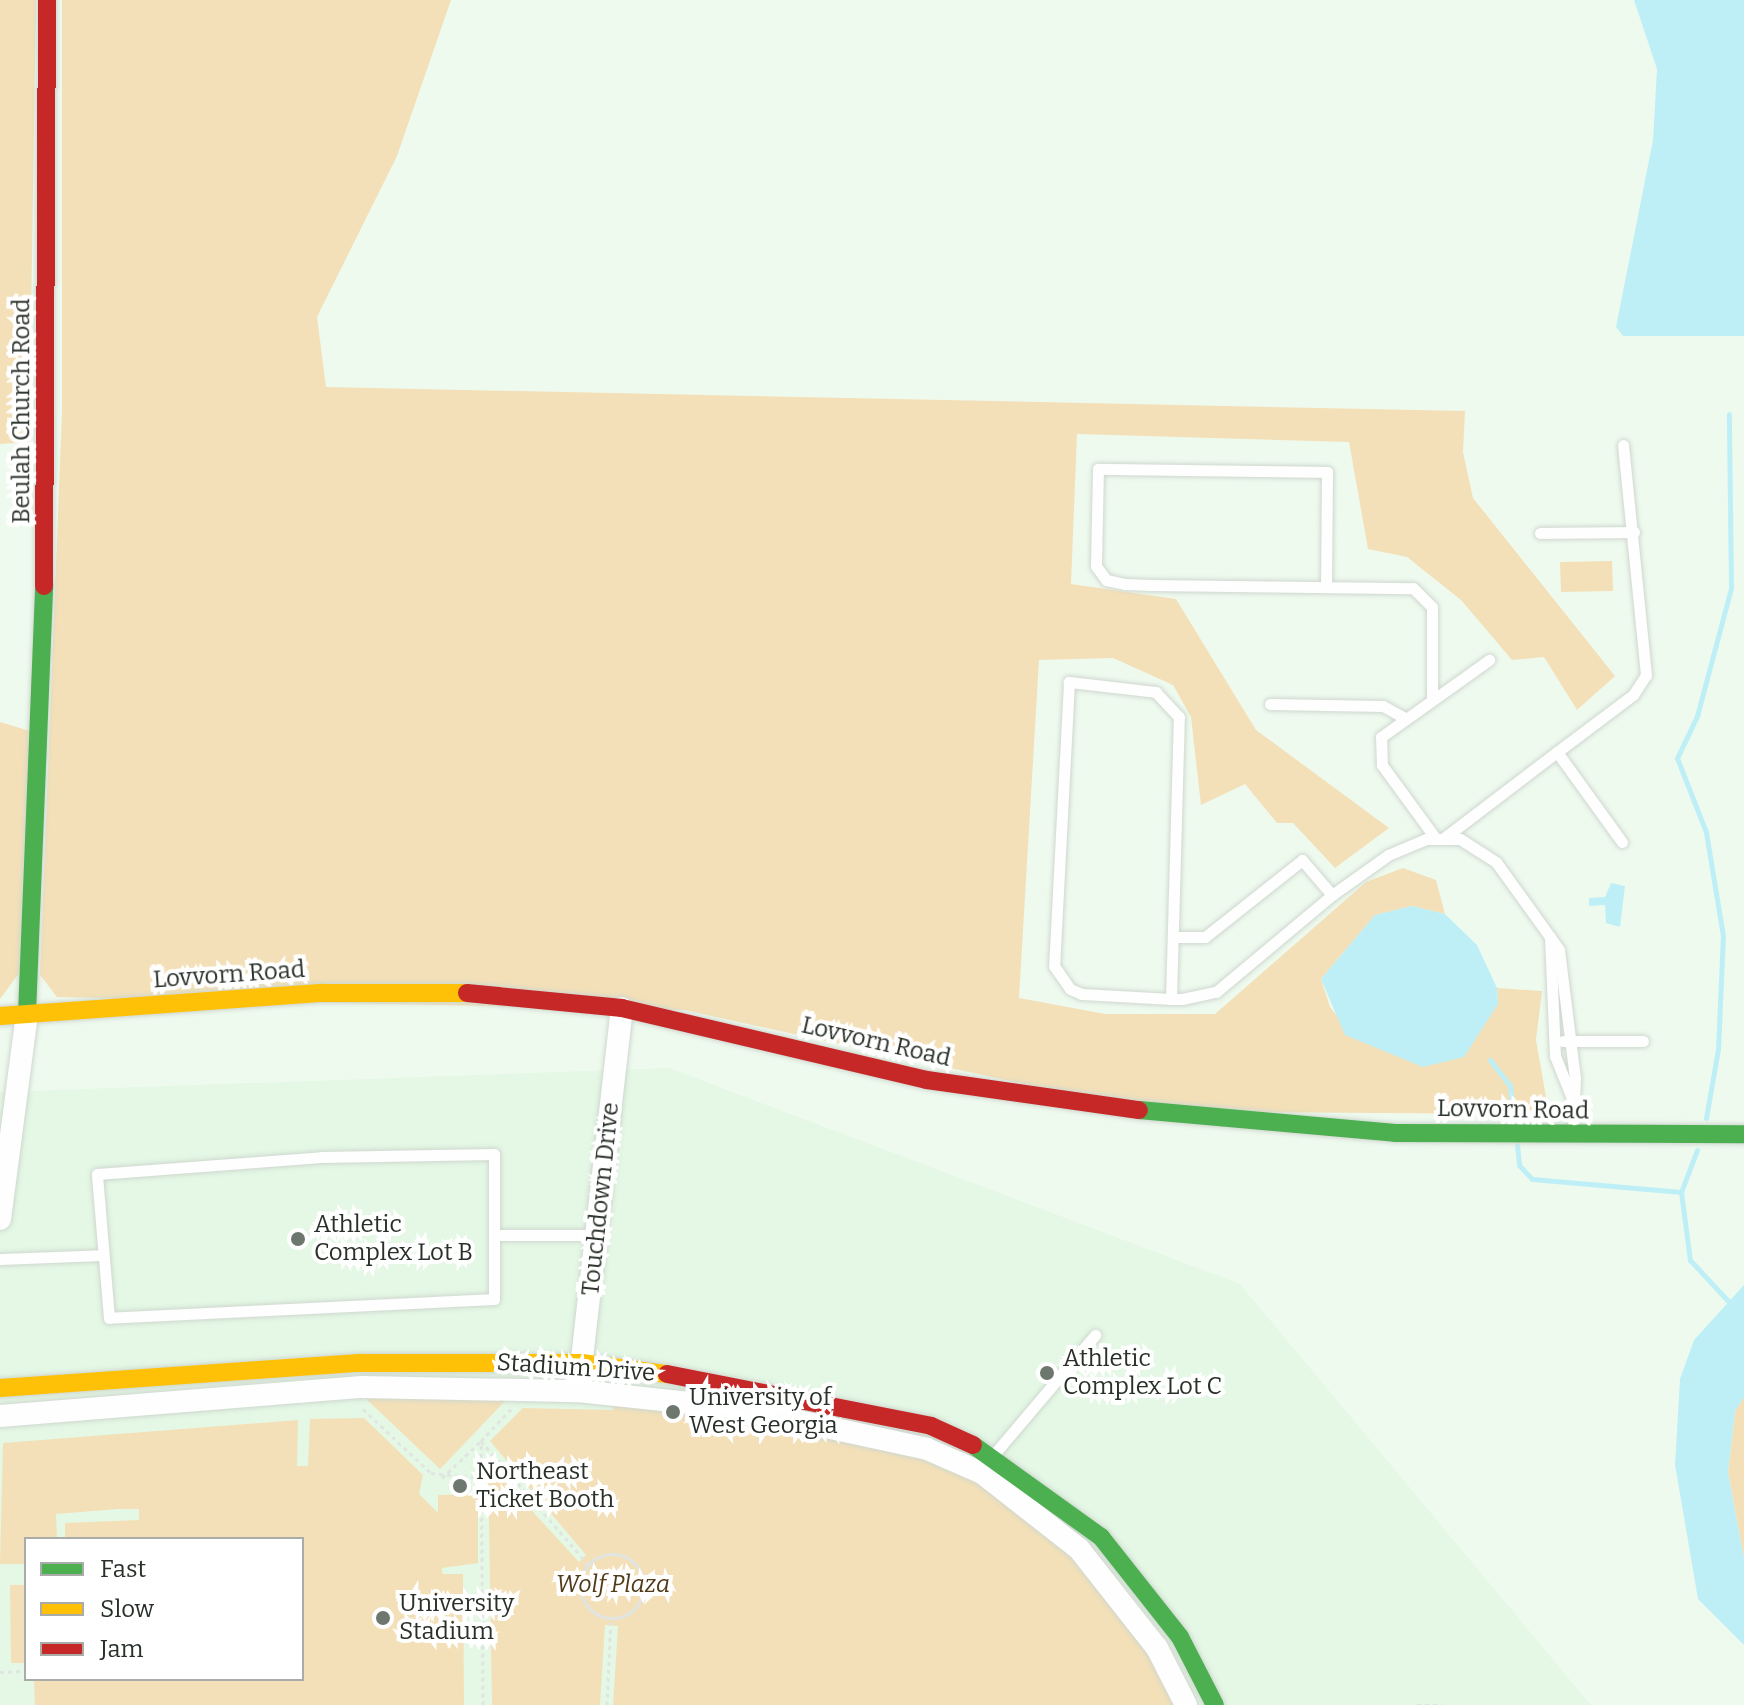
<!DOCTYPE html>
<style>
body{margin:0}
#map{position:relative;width:1744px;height:1705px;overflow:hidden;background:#effaef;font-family:Bitter,serif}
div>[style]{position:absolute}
.built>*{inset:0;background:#e4f8e5}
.green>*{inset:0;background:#f3e0b8}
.water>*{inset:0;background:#beeff7}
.stream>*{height:5px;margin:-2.5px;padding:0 2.5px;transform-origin:2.5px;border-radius:2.5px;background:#beeff7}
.path>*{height:3px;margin-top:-1.5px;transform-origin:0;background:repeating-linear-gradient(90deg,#e1e5e1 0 4px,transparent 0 8px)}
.path>.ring{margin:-1.5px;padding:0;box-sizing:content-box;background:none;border:3px solid #e1e5e1;border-radius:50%}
.roads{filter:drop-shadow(0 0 2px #cfd7cf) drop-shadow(0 0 2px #cfd7cf)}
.lane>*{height:11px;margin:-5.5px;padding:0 5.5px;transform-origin:5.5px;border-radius:5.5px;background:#fdfefd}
.street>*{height:22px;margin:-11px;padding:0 11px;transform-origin:11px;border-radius:11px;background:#fdfefd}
.fast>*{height:18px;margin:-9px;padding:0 9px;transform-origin:9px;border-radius:9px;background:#4caf50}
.slow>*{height:18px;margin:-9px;padding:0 9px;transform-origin:9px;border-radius:9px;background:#ffc107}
.jam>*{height:18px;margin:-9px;padding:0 9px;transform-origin:9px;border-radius:9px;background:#c62828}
.dots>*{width:22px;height:22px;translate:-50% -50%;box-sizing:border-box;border:4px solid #fff;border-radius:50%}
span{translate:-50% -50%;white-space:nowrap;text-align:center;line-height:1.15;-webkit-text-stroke:8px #fff;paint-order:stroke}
.street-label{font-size:24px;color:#293029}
.poi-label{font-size:24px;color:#293029}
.left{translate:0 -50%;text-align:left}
.park-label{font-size:24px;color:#513b19;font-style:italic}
.legend{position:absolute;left:24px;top:1537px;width:280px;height:144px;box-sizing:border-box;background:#fff;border:2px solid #a9aca9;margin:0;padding:10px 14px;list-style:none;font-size:24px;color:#293029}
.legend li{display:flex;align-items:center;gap:16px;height:40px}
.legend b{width:40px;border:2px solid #a9aca9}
</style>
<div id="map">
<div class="built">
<i style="clip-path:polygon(evenodd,669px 1068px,1240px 1284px,1591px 1705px,0 1705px,0 1092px,669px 1068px,26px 1539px,302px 1539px,302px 1679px,26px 1679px,26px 1539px)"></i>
</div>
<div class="green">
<i style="clip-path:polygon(0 0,36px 0,29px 442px,0 444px)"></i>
<i style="clip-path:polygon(62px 0,451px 0,397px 156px,317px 317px,326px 387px,1465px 411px,1463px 452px,1473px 498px,1615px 676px,1577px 710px,1544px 657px,1512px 660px,1461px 600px,1407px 557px,1368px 549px,1349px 442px,1077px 434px,1071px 584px,1176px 599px,1256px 730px,1389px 828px,1335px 868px,1293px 823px,1277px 823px,1245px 784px,1201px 805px,1191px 717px,1173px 685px,1113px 658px,1039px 660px,1019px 998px,1105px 1014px,1215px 1014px,1366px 882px,1403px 868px,1436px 880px,1445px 914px,1412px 906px,1375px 915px,1321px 979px,1330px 1007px,1346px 1027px,1498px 1004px,1497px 988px,1542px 991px,1536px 1040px,1546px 1097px,1535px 1114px,1246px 1112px,1088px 1098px,684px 1010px,57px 997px,40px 975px,62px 412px)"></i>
<i style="clip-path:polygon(1612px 561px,1613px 591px,1561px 592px,1560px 562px)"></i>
<i style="clip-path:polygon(0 722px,30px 731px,20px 972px,0 999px)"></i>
<i style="clip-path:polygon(362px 1395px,508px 1398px,440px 1469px)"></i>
<i style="clip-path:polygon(1744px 1397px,1744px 1559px,1728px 1472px,1735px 1411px)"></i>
<i style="clip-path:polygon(614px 1398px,900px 1446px,982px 1481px,1095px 1572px,1181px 1705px,613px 1705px,618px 1626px,605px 1625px,600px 1705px,492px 1705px,488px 1463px,579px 1562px,586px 1555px,490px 1441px,523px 1408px,613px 1410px)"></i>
<i style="clip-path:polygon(364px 1418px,423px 1475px,419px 1494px,438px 1513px,438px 1495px,478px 1494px,478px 1563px,442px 1568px,442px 1574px,463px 1574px,464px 1705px,35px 1705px,34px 1679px,302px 1679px,302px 1539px,65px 1539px,65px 1523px,139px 1520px,139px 1509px,118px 1509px,56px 1514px,57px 1539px,26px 1539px,26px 1564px,0 1564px,3px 1443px,298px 1420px,297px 1466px,308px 1466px,310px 1419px)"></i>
<i style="clip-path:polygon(10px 1585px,26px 1585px,26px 1663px,11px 1663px)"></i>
</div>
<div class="water">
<i style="clip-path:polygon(1634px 0,1744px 0,1744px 336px,1623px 336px,1616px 327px,1653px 140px,1657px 69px)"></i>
<i style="clip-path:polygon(1611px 883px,1625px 886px,1620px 927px,1606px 923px,1605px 905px,1589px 906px,1589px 898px,1605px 897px)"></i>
<i style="clip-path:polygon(1412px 906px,1445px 914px,1477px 945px,1497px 988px,1498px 1004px,1464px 1057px,1423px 1067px,1345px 1035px,1321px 979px,1375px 915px)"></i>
<i style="clip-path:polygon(1744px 1285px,1744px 1397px,1735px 1411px,1728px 1472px,1744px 1559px,1744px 1645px,1698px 1599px,1675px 1465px,1680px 1379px,1694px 1340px)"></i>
</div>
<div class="stream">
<i style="left:1490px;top:1060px;width:33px;rotate:52deg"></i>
<i style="left:1510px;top:1086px;width:27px;rotate:84deg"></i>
<i style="left:1706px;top:1118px;width:70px;rotate:-80.1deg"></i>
<i style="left:1718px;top:1049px;width:113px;rotate:-87.5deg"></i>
<i style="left:1723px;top:936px;width:105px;rotate:-99.3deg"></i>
<i style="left:1706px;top:832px;width:79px;rotate:-111.4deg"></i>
<i style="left:1677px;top:758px;width:47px;rotate:-64.5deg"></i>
<i style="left:1697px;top:716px;width:132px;rotate:-75.1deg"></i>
<i style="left:1731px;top:588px;width:174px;rotate:-90.7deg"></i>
<i style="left:1517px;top:1145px;width:20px;rotate:84deg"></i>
<i style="left:1519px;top:1165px;width:19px;rotate:47deg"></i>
<i style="left:1532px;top:1179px;width:150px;rotate:5deg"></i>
<i style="left:1697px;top:1150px;width:45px;rotate:110.9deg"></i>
<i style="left:1681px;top:1192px;width:69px;rotate:82.5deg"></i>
<i style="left:1690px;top:1260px;width:59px;rotate:47.1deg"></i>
</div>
<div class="path">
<i style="left:363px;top:1409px;width:93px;rotate:43.3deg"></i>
<i style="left:431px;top:1473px;width:53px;rotate:5.4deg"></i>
<i style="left:442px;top:1478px;width:54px;rotate:-43.5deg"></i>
<i style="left:481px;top:1441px;width:163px;rotate:49deg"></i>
<i class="ring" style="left:580px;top:1554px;width:61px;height:61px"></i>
<i style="left:0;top:1672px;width:26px;rotate:-2deg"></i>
<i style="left:483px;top:1705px;width:264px;rotate:-90.4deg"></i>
<i style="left:481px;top:1441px;width:44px;rotate:-46.8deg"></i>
<i style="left:607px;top:1705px;width:87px;rotate:-87.4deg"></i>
<i style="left:1417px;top:1705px;width:25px"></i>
</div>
<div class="roads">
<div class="lane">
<i style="left:1540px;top:533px;width:94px;rotate:-0.6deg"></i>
<i style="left:1326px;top:587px;width:115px;rotate:-89.5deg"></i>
<i style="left:1327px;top:472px;width:229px;rotate:-179.2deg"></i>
<i style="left:1098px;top:469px;width:97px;rotate:91.2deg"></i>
<i style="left:1096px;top:566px;width:17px;rotate:54deg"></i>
<i style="left:1106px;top:580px;width:19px;rotate:12deg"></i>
<i style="left:1125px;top:584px;width:26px;rotate:2deg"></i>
<i style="left:1151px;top:585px;width:262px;rotate:0.7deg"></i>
<i style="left:1413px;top:588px;width:27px;rotate:45deg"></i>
<i style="left:1432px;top:607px;width:91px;rotate:90deg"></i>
<i style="left:1270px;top:704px;width:113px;rotate:1deg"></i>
<i style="left:1383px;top:706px;width:23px;rotate:29deg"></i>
<i style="left:1557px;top:752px;width:95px;rotate:-36.9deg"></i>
<i style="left:1633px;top:695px;width:24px;rotate:-57deg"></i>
<i style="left:1646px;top:675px;width:231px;rotate:-95.7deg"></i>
<i style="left:1444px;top:838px;width:142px;rotate:-37.3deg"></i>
<i style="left:1557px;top:752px;width:111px;rotate:54.2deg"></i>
<i style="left:1436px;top:839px;width:92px;rotate:-126.1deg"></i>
<i style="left:1382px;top:765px;width:28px;rotate:-92deg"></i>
<i style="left:1381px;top:737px;width:133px;rotate:-35.5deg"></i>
<i style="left:1174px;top:937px;width:31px"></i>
<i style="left:1205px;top:937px;width:124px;rotate:-38.4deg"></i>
<i style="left:1302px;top:860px;width:46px;rotate:49.4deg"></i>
<i style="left:1171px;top:999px;width:282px;rotate:-88.4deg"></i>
<i style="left:1179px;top:717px;width:34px;rotate:-133deg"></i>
<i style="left:1156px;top:692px;width:88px;rotate:-173.4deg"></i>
<i style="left:1069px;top:682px;width:284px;rotate:93deg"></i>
<i style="left:1054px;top:966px;width:28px;rotate:55deg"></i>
<i style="left:1070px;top:989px;width:13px;rotate:23deg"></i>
<i style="left:1082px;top:994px;width:89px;rotate:3.2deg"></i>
<i style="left:1171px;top:999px;width:11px"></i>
<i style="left:1182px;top:999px;width:35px;rotate:-12deg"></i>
<i style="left:1216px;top:992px;width:151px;rotate:-39.9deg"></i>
<i style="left:1332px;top:895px;width:69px;rotate:-35.5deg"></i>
<i style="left:1388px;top:855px;width:41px;rotate:-22.8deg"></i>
<i style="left:1426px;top:839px;width:34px"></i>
<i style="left:1460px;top:839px;width:43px;rotate:32.6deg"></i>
<i style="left:1496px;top:862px;width:92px;rotate:54.2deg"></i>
<i style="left:1563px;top:1041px;width:80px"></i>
<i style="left:1571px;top:1096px;width:43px;rotate:-111.8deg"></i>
<i style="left:1555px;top:1056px;width:119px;rotate:-92.4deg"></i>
<i style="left:1550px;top:937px;width:16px;rotate:55deg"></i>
<i style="left:1559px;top:950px;width:129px;rotate:82.9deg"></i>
<i style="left:1575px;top:1078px;width:52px;rotate:92.2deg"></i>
<i style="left:494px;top:1154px;width:145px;rotate:90deg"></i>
<i style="left:494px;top:1299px;width:385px;rotate:177.2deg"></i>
<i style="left:109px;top:1318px;width:144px;rotate:-94.8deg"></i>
<i style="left:97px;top:1174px;width:225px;rotate:-4.3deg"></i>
<i style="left:321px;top:1157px;width:173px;rotate:-1deg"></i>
<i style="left:494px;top:1235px;width:102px"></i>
<i style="left:0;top:1259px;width:102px;rotate:-2.2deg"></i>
<i style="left:995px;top:1453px;width:155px;rotate:-49.7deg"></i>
</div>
<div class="street">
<i style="left:0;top:1219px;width:207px;rotate:-82.5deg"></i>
<i style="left:580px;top:1376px;width:370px;rotate:-83.5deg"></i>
<i style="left:0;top:1416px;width:363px;rotate:-4.6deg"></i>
<i style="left:362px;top:1387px;width:216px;rotate:1.1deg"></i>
<i style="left:578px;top:1391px;width:161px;rotate:6.1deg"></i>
<i style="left:738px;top:1408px;width:193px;rotate:12.2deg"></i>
<i style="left:927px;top:1449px;width:60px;rotate:23.6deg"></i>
<i style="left:982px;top:1473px;width:123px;rotate:38.1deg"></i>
<i style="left:1079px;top:1549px;width:126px;rotate:51.8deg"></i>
<i style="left:1157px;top:1648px;width:64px;rotate:63deg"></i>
</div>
<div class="fast">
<i style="left:27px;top:1014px;width:428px;rotate:-87.7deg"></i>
<i style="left:1139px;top:1110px;width:257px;rotate:5.1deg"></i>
<i style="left:1395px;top:1133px;width:349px;rotate:0.2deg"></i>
<i style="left:973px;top:1445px;width:158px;rotate:35.7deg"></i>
<i style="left:1101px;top:1537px;width:127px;rotate:51.7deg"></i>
<i style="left:1180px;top:1637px;width:76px;rotate:62.8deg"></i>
</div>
<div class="slow">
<i style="left:0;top:1016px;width:324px;rotate:-4.1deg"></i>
<i style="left:323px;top:993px;width:144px"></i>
<i style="left:0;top:1388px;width:360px;rotate:-4deg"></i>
<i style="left:359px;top:1363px;width:223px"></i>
<i style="left:582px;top:1363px;width:86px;rotate:7.4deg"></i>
</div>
<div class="jam">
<i style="left:44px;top:586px;width:586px;rotate:-89.71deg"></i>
<i style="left:467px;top:993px;width:156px;rotate:5.5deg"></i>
<i style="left:622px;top:1008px;width:313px;rotate:13.3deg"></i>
<i style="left:927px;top:1080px;width:214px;rotate:8.1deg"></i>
<i style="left:667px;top:1374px;width:269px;rotate:11.1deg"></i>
<i style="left:931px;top:1426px;width:46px;rotate:24.3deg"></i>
</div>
</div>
<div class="dots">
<i style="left:298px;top:1239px;background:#6e776e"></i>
<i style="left:1047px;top:1373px;background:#6e776e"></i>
<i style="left:673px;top:1412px;background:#6e776e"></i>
<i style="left:460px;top:1486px;background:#6e776e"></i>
<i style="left:383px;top:1618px;background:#6e776e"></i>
</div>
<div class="street-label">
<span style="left:22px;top:411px;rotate:-90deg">Beulah Church Road</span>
<span style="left:229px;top:975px;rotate:-4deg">Lovvorn Road</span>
<span style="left:876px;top:1042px;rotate:13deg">Lovvorn Road</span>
<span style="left:1513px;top:1110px;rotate:1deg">Lovvorn Road</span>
<span style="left:601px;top:1199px;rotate:-84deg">Touchdown Drive</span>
<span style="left:576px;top:1368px;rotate:4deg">Stadium Drive</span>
</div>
<div class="poi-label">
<span class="left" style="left:314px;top:1239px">Athletic<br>Complex Lot B</span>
<span class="left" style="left:1063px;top:1373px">Athletic<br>Complex Lot C</span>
<span class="left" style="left:689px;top:1412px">University of<br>West Georgia</span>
<span class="left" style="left:476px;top:1486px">Northeast<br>Ticket Booth</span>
<span class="left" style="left:399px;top:1618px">University<br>Stadium</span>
</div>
<div class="park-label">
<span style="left:613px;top:1585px">Wolf Plaza</span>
</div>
<ul class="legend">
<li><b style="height:10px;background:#4caf50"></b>Fast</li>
<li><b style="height:10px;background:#ffc107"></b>Slow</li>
<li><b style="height:10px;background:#c62828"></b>Jam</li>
</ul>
</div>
